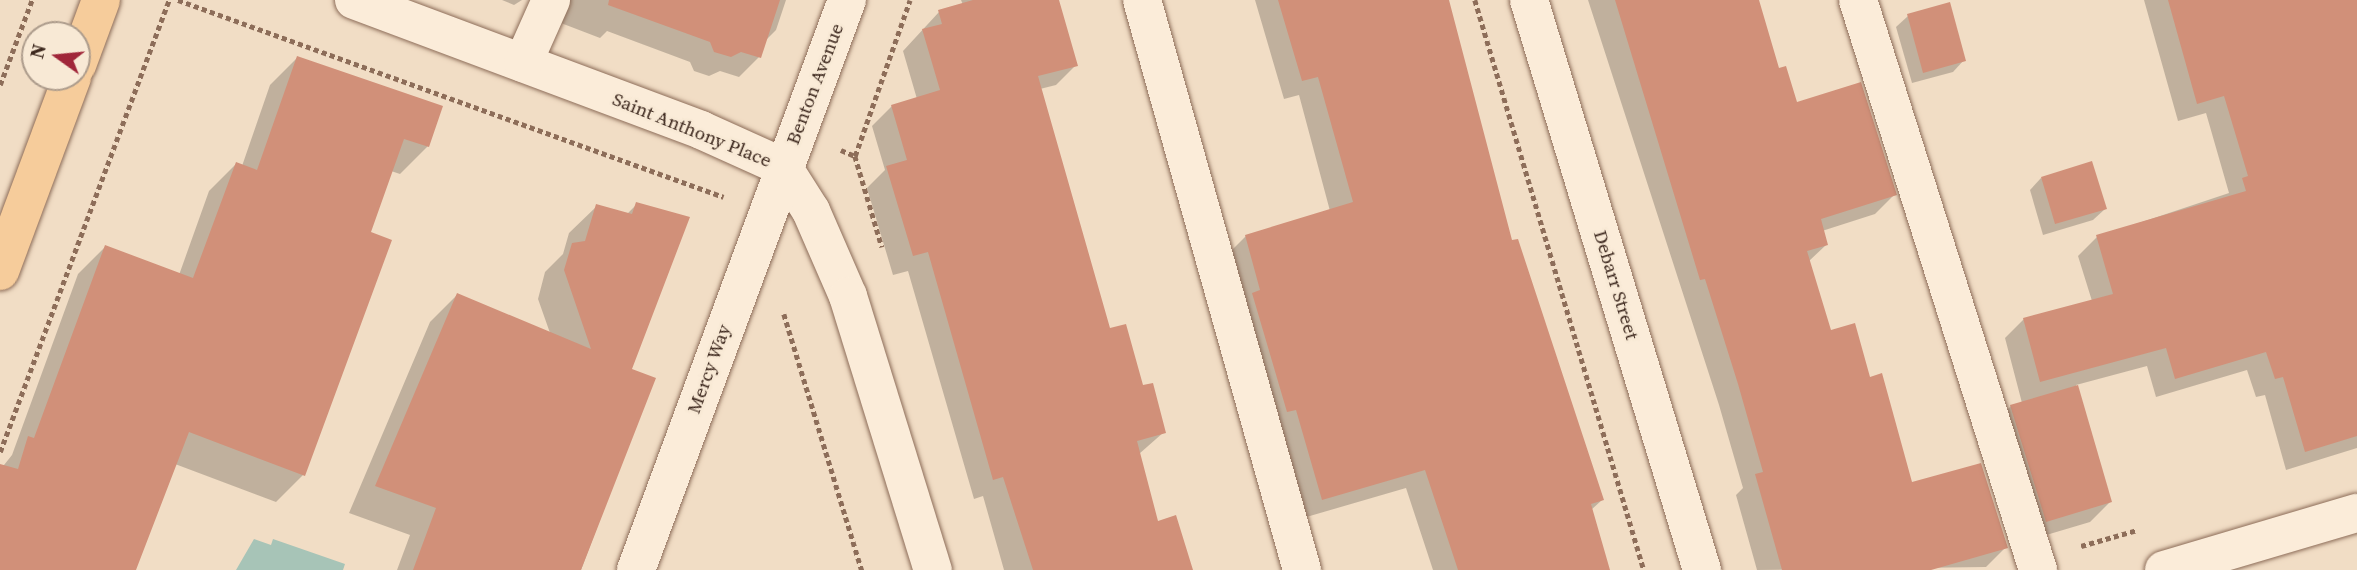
<!DOCTYPE html>
<style>
body{margin:0}
#map{position:relative;width:2357px;height:570px;overflow:hidden;background:#f1ddc5;font-family:"Source Serif 4",serif}
div>[style]{position:absolute}
.water>*{inset:0;background:#a7c4b7}
.shadow>*{inset:0;background:#0003}
.building>*{inset:0;background:#d19079}
.path>*{height:4.5px;margin-top:-2.25px;transform-origin:0;background:repeating-linear-gradient(90deg,#8d6d59 0 5px,transparent 0 8.5px)}
.roads{filter:drop-shadow(0 0 2px #8d6d59) drop-shadow(0 0 2px #8d6d59)}
.minor>*{height:38px;margin:-19px;padding:0 19px;transform-origin:19px;border-radius:19px;background:#fbecd9}
.major>*{height:38px;margin:-19px;padding:0 19px;transform-origin:19px;border-radius:19px;background:#f6cc9b}
span{translate:-50% -50%;white-space:nowrap;text-align:center;line-height:1.15;-webkit-text-stroke:5px #f8e9d5;paint-order:stroke}
.street-label{font-size:19px;color:#3d281e}
.north{position:absolute;left:21px;top:21px;width:70px;height:70px;box-sizing:border-box;background:#f8e9d5;border:2px solid #ad9c8c;border-radius:50%;rotate:285deg;font-size:19px;font-weight:700;line-height:28px;text-align:center;color:#3d281e}
.north::after{content:'';display:block;margin:auto;width:24px;height:32px;background:#a02639;clip-path:polygon(50% 0,100% 100%,50% 72%,0 100%)}
</style>
<div id="map">
<div class="water">
<i style="clip-path:polygon(254px 539px,271px 545px,273px 539px,345px 564px,343px 570px,236px 570px)"></i>
</div>
<div class="shadow">
<i style="clip-path:polygon(502px 0,522px 0,514px 5px)"></i>
<i style="clip-path:polygon(540px 0,786px 0,776px 30px,764px 42px,759px 57px,739px 77px,720px 71px,709px 76px,694px 71px,690px 62px,607px 31px,600px 38px,553px 20px)"></i>
<i style="clip-path:polygon(961px 0,1057px 0,1076px 65px,1056px 85px,1040px 89px,1109px 331px,1164px 432px,1139px 454px,1157px 523px,1184px 570px,1004px 570px,983px 496px,974px 499px,908px 271px,893px 275px,867px 188px,885px 170px,872px 126px,892px 106px,917px 99px,903px 51px,939px 12px,963px 5px)"></i>
<i style="clip-path:polygon(1255px 0,1447px 0,1510px 242px,1602px 500px,1591px 510px,1608px 570px,1433px 570px,1406px 488px,1303px 518px,1227px 255px,1246px 236px,1330px 211px,1299px 95px,1284px 99px)"></i>
<i style="clip-path:polygon(1588px 0,1757px 0,1778px 71px,1796px 104px,1895px 194px,1875px 214px,1822px 231px,1826px 245px,1808px 262px,1829px 332px,1869px 379px,1910px 484px,2006px 547px,1986px 567px,1757px 570px,1736px 495px,1743px 488px,1719px 405px)"></i>
<i style="clip-path:polygon(2144px 0,2348px 0,2357px 31px,2357px 448px,2286px 470px,2265px 395px,2256px 397px,2247px 370px,2156px 397px,2147px 366px,2076px 385px,2110px 502px,2090px 522px,2026px 541px,1991px 426px,2011px 406px,2022px 403px,2005px 338px,2024px 319px,2092px 301px,2078px 256px,2097px 237px,2229px 193px,2206px 113px,2178px 121px)"></i>
<i style="clip-path:polygon(1908px 16px,1964px 60px,1953px 72px,1912px 83px,1896px 27px)"></i>
<i style="clip-path:polygon(297px 58px,428px 146px,400px 174px,391px 171px,369px 233px,303px 475px,276px 502px,175px 464px,134px 570px,0 570px,0 470px,12px 455px,78px 274px,105px 247px,179px 275px,209px 191px,236px 164px,242px 166px,270px 85px)"></i>
<i style="clip-path:polygon(2041px 178px,2105px 209px,2093px 220px,2043px 235px,2030px 190px)"></i>
<i style="clip-path:polygon(637px 204px,630px 371px,653px 379px,581px 570px,397px 570px,410px 535px,349px 513px,430px 322px,457px 295px,550px 333px,538px 299px,545px 272px,563px 254px,569px 233px,597px 206px,627px 214px)"></i>
</div>
<div class="building">
<i style="clip-path:polygon(609px 0,780px 0,761px 58px,741px 52px,731px 57px,714px 52px,710px 42px,608px 5px)"></i>
<i style="clip-path:polygon(973px 0,1059px 0,1078px 66px,1038px 76px,1110px 328px,1126px 324px,1143px 385px,1153px 383px,1166px 433px,1137px 441px,1158px 521px,1176px 515px,1193px 570px,1033px 570px,1003px 477px,993px 480px,928px 252px,913px 256px,886px 166px,907px 160px,891px 105px,940px 90px,922px 29px,942px 24px,938px 10px)"></i>
<i style="clip-path:polygon(1278px 0,1449px 0,1512px 240px,1518px 239px,1604px 500px,1591px 504px,1610px 570px,1458px 570px,1425px 470px,1322px 500px,1296px 410px,1287px 412px,1252px 293px,1260px 290px,1245px 235px,1353px 202px,1318px 77px,1302px 81px)"></i>
<i style="clip-path:polygon(1615px 0,1759px 0,1779px 68px,1786px 66px,1797px 102px,1861px 82px,1897px 195px,1821px 219px,1828px 245px,1807px 251px,1831px 330px,1855px 323px,1870px 377px,1882px 373px,1912px 482px,1981px 463px,2008px 548px,1931px 570px,1782px 570px,1755px 474px,1763px 472px,1738px 384px,1705px 279px,1700px 280px)"></i>
<i style="clip-path:polygon(2168px 0,2357px 0,2357px 436px,2305px 452px,2283px 377px,2275px 379px,2266px 352px,2175px 379px,2166px 348px,2040px 382px,2023px 318px,2113px 294px,2096px 235px,2246px 191px,2242px 178px,2248px 176px,2224px 96px,2197px 104px)"></i>
<i style="clip-path:polygon(1950px 2px,1966px 61px,1923px 73px,1907px 14px)"></i>
<i style="clip-path:polygon(297px 56px,443px 106px,429px 147px,404px 139px,371px 232px,392px 240px,305px 476px,189px 432px,136px 570px,0 570px,0 464px,18px 469px,28px 436px,34px 438px,105px 245px,193px 278px,236px 162px,257px 170px)"></i>
<i style="clip-path:polygon(2092px 161px,2107px 209px,2055px 224px,2041px 177px)"></i>
<i style="clip-path:polygon(636px 202px,690px 217px,632px 369px,656px 378px,581px 570px,413px 570px,436px 508px,375px 486px,457px 293px,591px 349px,564px 270px,572px 243px,585px 241px,596px 204px,632px 214px)"></i>
<i style="clip-path:polygon(2078px 385px,2112px 502px,2046px 522px,2010px 405px)"></i>
</div>
<div class="path">
<i style="left:178px;top:0;width:580px;rotate:19.84deg"></i>
<i style="left:1475px;top:0;width:595px;rotate:73.49deg"></i>
<i style="left:0;top:85px;width:91px;rotate:-69.4deg"></i>
<i style="left:841px;top:150px;width:15px;rotate:23deg"></i>
<i style="left:855px;top:156px;width:95px;rotate:73.5deg"></i>
<i style="left:855px;top:156px;width:165px;rotate:-70.6deg"></i>
<i style="left:784px;top:314px;width:268px;rotate:73.1deg"></i>
<i style="left:0;top:452px;width:483px;rotate:-69.5deg"></i>
<i style="left:2081px;top:546px;width:58px;rotate:-15.9deg"></i>
</div>
<div class="roads">
<div class="minor">
<i style="left:354px;top:0;width:371px;rotate:20.5deg"></i>
<i style="left:701px;top:130px;width:90px;rotate:24.3deg"></i>
<i style="left:783px;top:167px;width:52px;rotate:57.5deg"></i>
<i style="left:811px;top:211px;width:93px;rotate:66.5deg"></i>
<i style="left:848px;top:296px;width:287px;rotate:72.8deg"></i>
<i style="left:1142px;top:0;width:592px;rotate:74.32deg"></i>
<i style="left:1529px;top:0;width:596px;rotate:73.12deg"></i>
<i style="left:1858px;top:0;width:598px;rotate:72.47deg"></i>
<i style="left:523px;top:63px;width:69px;rotate:-66deg"></i>
<i style="left:636px;top:570px;width:608px;rotate:-69.69deg"></i>
<i style="left:2164px;top:570px;width:201px;rotate:-16.5deg"></i>
</div>
<div class="major">
<i style="left:77px;top:65px;width:69px;rotate:-69.7deg"></i>
<i style="left:0;top:271px;width:207px;rotate:-69.6deg"></i>
</div>
</div>
<div class="street-label">
<span style="left:815px;top:84px;rotate:-69deg">Benton Avenue</span>
<span style="left:692px;top:130px;rotate:22deg">Saint Anthony Place</span>
<span style="left:1616px;top:285px;rotate:73deg">Debarr Street</span>
<span style="left:709px;top:369px;rotate:-70deg">Mercy Way</span>
</div>
<div class="north">N</div>
</div>
